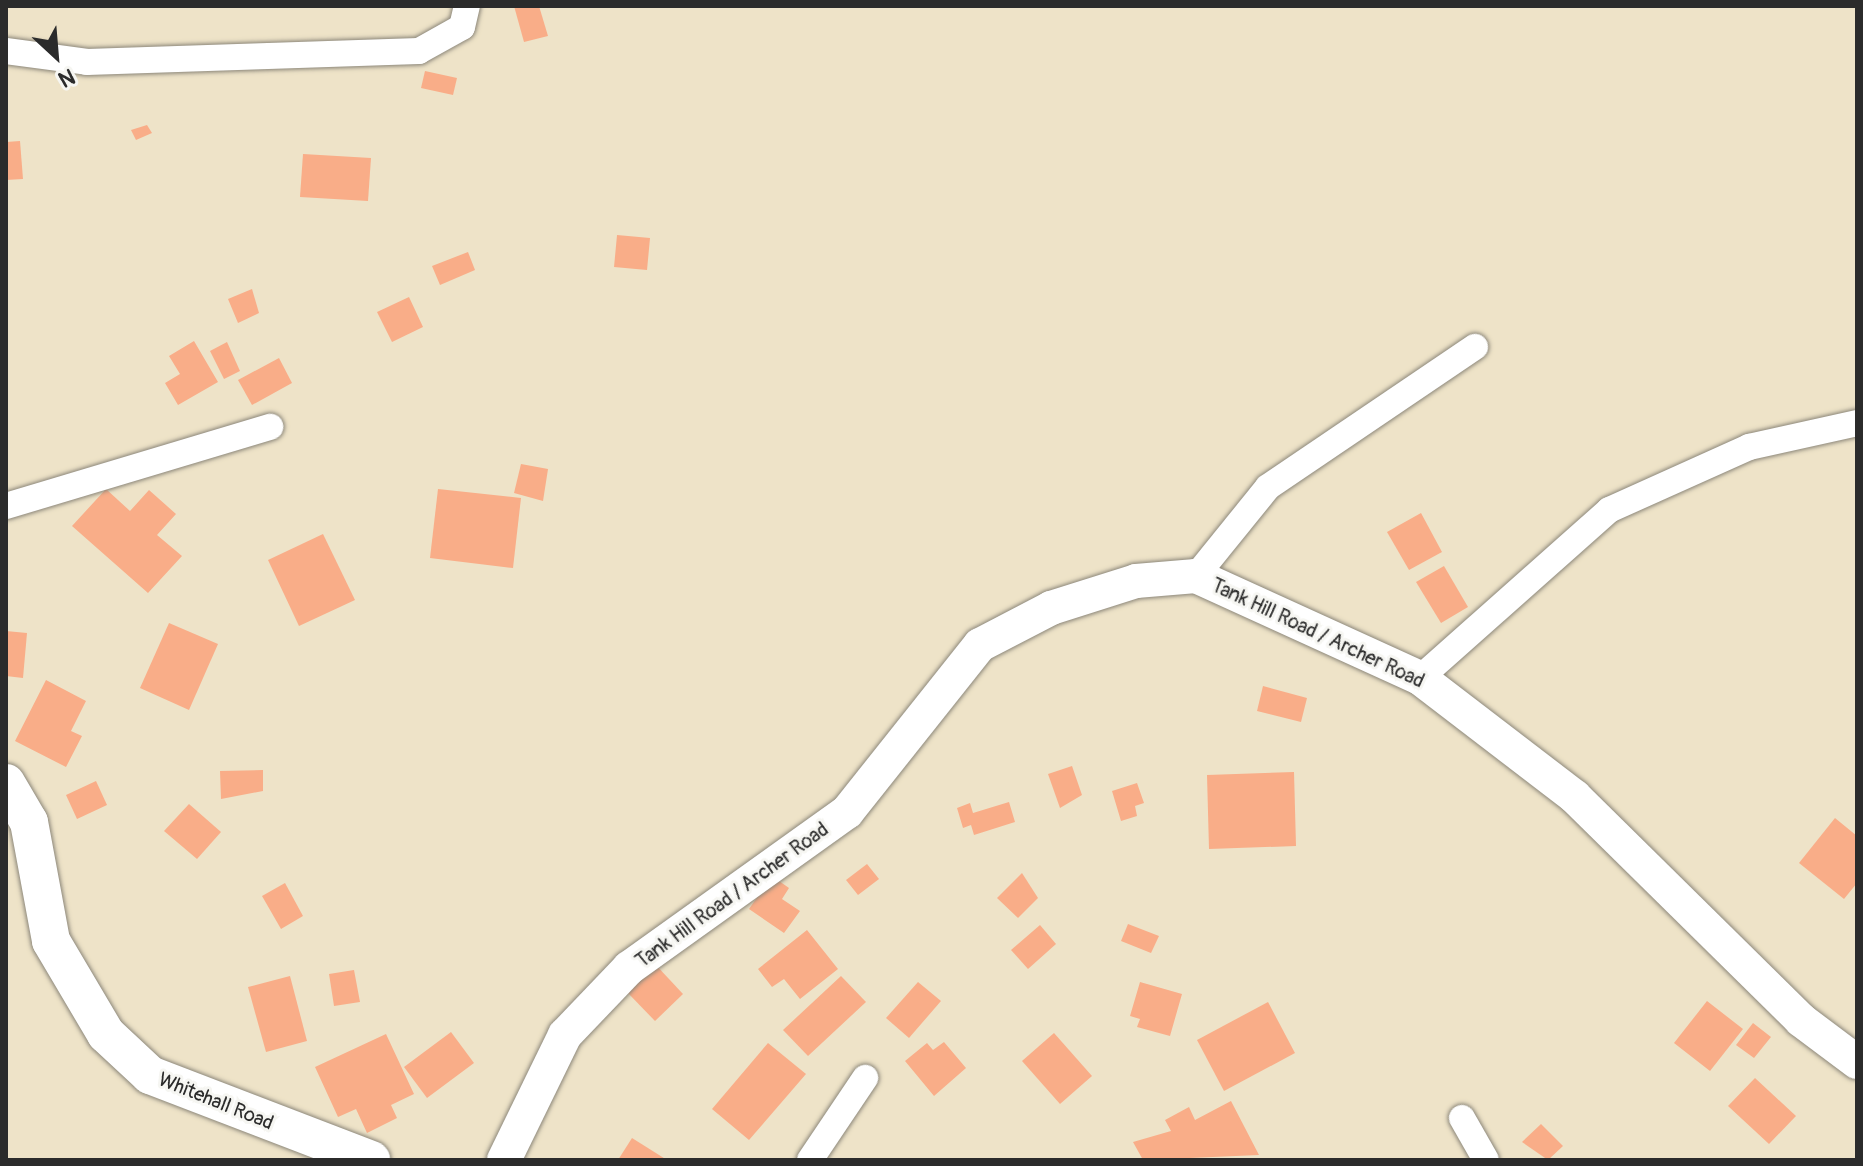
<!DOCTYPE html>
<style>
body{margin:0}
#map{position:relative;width:1863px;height:1166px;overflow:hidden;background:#eee3c8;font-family:Pangolin,sans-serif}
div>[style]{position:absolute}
.building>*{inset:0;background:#f9ad88}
.roads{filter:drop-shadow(0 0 2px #8c877a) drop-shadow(0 0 2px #8c877a)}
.minor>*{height:26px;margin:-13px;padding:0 13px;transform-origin:13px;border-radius:13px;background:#fff}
.tertiary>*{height:34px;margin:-17px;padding:0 17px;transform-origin:17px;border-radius:17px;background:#fff}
.secondary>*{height:38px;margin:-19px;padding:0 19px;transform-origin:19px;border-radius:19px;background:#fff}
span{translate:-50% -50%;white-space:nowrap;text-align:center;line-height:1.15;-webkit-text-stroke:6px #f6f6f2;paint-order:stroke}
.street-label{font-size:20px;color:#2b2b2b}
.frame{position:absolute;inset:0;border:8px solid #2b2b2b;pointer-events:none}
.north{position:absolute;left:16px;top:16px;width:80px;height:80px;-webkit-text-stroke:6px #f6f6f2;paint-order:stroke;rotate:154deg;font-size:22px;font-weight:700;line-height:32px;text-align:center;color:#2b2b2b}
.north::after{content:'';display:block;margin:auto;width:28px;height:36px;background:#2b2b2b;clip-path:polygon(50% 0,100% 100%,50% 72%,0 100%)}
</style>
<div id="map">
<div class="building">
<i style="clip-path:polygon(514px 6px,539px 6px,548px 36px,524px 42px)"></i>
<i style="clip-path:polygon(425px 71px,457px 78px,453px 95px,421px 88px)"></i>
<i style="clip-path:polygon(147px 125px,152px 133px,136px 140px,131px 130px)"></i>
<i style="clip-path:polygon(20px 141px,23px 179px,6px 180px,6px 142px)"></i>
<i style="clip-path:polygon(303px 154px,371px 158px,368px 201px,300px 197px)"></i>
<i style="clip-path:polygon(617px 235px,650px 238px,647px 270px,614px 267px)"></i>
<i style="clip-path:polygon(468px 252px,475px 270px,440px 285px,432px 266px)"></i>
<i style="clip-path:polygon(252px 289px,259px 313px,238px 323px,228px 299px)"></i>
<i style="clip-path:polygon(409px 297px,423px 327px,392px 342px,377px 312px)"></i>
<i style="clip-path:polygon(194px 341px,218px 382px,178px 405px,165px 383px,180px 374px,169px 356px)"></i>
<i style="clip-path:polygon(227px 342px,240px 371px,224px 379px,210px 351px)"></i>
<i style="clip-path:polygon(279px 358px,292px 383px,252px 405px,238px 380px)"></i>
<i style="clip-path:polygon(521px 464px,548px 469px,543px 501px,514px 493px)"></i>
<i style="clip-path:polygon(106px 489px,130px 511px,149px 490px,176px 514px,157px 535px,182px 556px,148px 593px,72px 526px)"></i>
<i style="clip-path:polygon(438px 489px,521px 498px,513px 568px,430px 558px)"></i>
<i style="clip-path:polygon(1421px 513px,1442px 552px,1409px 570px,1387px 532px)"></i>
<i style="clip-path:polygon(323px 534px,355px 600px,299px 626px,268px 560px)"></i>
<i style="clip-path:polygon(1444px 566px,1468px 607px,1441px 623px,1416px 582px)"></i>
<i style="clip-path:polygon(169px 623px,218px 644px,189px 710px,140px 688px)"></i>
<i style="clip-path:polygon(6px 631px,27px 633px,23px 678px,6px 676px)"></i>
<i style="clip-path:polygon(46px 680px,86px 701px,71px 731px,82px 736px,66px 767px,15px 741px)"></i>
<i style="clip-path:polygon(1263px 686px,1307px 698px,1301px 722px,1257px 711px)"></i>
<i style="clip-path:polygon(1072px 766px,1082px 795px,1060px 808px,1048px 774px)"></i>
<i style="clip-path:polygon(263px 770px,263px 791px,221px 799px,220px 771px)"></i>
<i style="clip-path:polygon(1294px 772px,1296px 846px,1209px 849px,1207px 775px)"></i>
<i style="clip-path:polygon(96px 781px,107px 805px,77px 819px,66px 795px)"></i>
<i style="clip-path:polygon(1137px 783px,1144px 803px,1135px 806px,1137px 816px,1121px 821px,1112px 791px)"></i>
<i style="clip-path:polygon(1009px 802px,1015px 822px,974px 835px,971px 825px,963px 828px,957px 808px,970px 803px,973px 813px)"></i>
<i style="clip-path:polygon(189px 804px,221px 832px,197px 859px,164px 831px)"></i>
<i style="clip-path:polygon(1835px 818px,1857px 836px,1857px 883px,1844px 899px,1799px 863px)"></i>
<i style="clip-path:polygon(867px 864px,879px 879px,858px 895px,846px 880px)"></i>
<i style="clip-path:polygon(1022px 873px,1038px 898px,1018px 918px,997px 898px)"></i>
<i style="clip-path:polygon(772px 876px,789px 888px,782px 899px,800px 911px,784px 933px,749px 909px)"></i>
<i style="clip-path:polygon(285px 883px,303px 916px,281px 929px,262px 896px)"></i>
<i style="clip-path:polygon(1128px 924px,1159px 936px,1151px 953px,1121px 941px)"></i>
<i style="clip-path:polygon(1040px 925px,1056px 944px,1028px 969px,1011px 950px)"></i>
<i style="clip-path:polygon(807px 930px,838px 969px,800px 999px,784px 979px,772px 987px,758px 969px)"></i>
<i style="clip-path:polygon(655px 964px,683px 994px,655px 1021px,626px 991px)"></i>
<i style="clip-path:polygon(354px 970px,360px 1002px,334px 1006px,329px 974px)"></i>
<i style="clip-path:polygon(290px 976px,307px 1041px,266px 1052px,248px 987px)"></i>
<i style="clip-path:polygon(841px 976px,866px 1002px,808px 1056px,783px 1030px)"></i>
<i style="clip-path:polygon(918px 982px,941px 1001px,909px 1038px,886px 1018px)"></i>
<i style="clip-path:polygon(1140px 982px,1182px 994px,1170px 1036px,1137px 1027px,1140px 1019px,1130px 1016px)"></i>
<i style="clip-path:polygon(1707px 1001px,1743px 1029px,1710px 1071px,1674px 1043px)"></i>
<i style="clip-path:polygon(1268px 1002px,1295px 1053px,1224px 1091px,1197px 1040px)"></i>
<i style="clip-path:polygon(1753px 1023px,1771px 1037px,1754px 1058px,1736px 1045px)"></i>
<i style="clip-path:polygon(451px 1032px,474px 1063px,427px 1098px,404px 1067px)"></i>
<i style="clip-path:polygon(1054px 1033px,1092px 1076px,1060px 1104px,1022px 1061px)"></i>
<i style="clip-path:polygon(386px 1034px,414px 1094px,391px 1105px,397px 1118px,367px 1133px,356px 1109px,338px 1117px,315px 1067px)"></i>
<i style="clip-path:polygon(944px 1042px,966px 1068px,934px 1096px,905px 1061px,927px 1043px,933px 1050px)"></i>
<i style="clip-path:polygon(768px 1043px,806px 1074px,749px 1140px,712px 1109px)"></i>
<i style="clip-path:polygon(1755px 1078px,1796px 1116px,1769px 1144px,1728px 1106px)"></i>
<i style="clip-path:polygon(1231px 1101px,1259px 1155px,1143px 1160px,1133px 1142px,1171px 1131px,1165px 1120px,1189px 1107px,1195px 1120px)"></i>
<i style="clip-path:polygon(1541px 1124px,1563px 1146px,1548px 1160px,1522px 1142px)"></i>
<i style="clip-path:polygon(632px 1138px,667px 1160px,618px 1160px)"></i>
</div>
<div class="roads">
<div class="minor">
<i style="left:6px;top:51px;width:82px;rotate:7.7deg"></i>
<i style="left:87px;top:62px;width:332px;rotate:-1.9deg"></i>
<i style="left:419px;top:51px;width:49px;rotate:-29.2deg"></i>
<i style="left:462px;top:27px;width:22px;rotate:-77deg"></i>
<i style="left:6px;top:506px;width:276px;rotate:-16.7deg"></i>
<i style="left:1196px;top:576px;width:114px;rotate:-51deg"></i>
<i style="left:1268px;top:487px;width:250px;rotate:-34.1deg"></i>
<i style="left:1420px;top:678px;width:253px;rotate:-41.6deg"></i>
<i style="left:1609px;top:510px;width:154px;rotate:-24.2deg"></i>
<i style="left:1749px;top:447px;width:111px;rotate:-12.5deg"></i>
<i style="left:1462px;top:1118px;width:48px;rotate:60.3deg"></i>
<i style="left:810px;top:1160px;width:99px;rotate:-56.1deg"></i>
</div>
<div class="tertiary">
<i style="left:504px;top:1160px;width:139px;rotate:-64deg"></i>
<i style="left:565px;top:1035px;width:93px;rotate:-46.3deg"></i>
<i style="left:629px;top:968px;width:268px;rotate:-35.6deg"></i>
<i style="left:847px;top:812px;width:213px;rotate:-51.5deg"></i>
<i style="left:980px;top:645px;width:80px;rotate:-27.5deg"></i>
<i style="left:1051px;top:608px;width:89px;rotate:-17.6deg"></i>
<i style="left:1136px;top:581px;width:60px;rotate:-4.8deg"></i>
<i style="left:1196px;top:576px;width:246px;rotate:24.5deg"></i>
<i style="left:1420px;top:678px;width:195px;rotate:37.5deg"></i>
<i style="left:1575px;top:797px;width:317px;rotate:44.6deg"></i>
<i style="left:1801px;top:1020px;width:70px;rotate:36.9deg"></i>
</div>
<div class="secondary">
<i style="left:6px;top:783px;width:45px;rotate:59.5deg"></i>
<i style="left:29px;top:822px;width:121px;rotate:79.5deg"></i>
<i style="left:51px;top:941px;width:108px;rotate:59.4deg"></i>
<i style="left:106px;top:1034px;width:60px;rotate:43deg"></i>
<i style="left:150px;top:1075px;width:237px;rotate:21deg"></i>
</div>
</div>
<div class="street-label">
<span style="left:1318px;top:633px;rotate:25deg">Tank Hill Road / Archer Road</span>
<span style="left:732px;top:895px;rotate:-36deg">Tank Hill Road / Archer Road</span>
<span style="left:216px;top:1101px;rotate:22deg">Whitehall Road</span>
</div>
<div class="frame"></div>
<div class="north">N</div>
</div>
